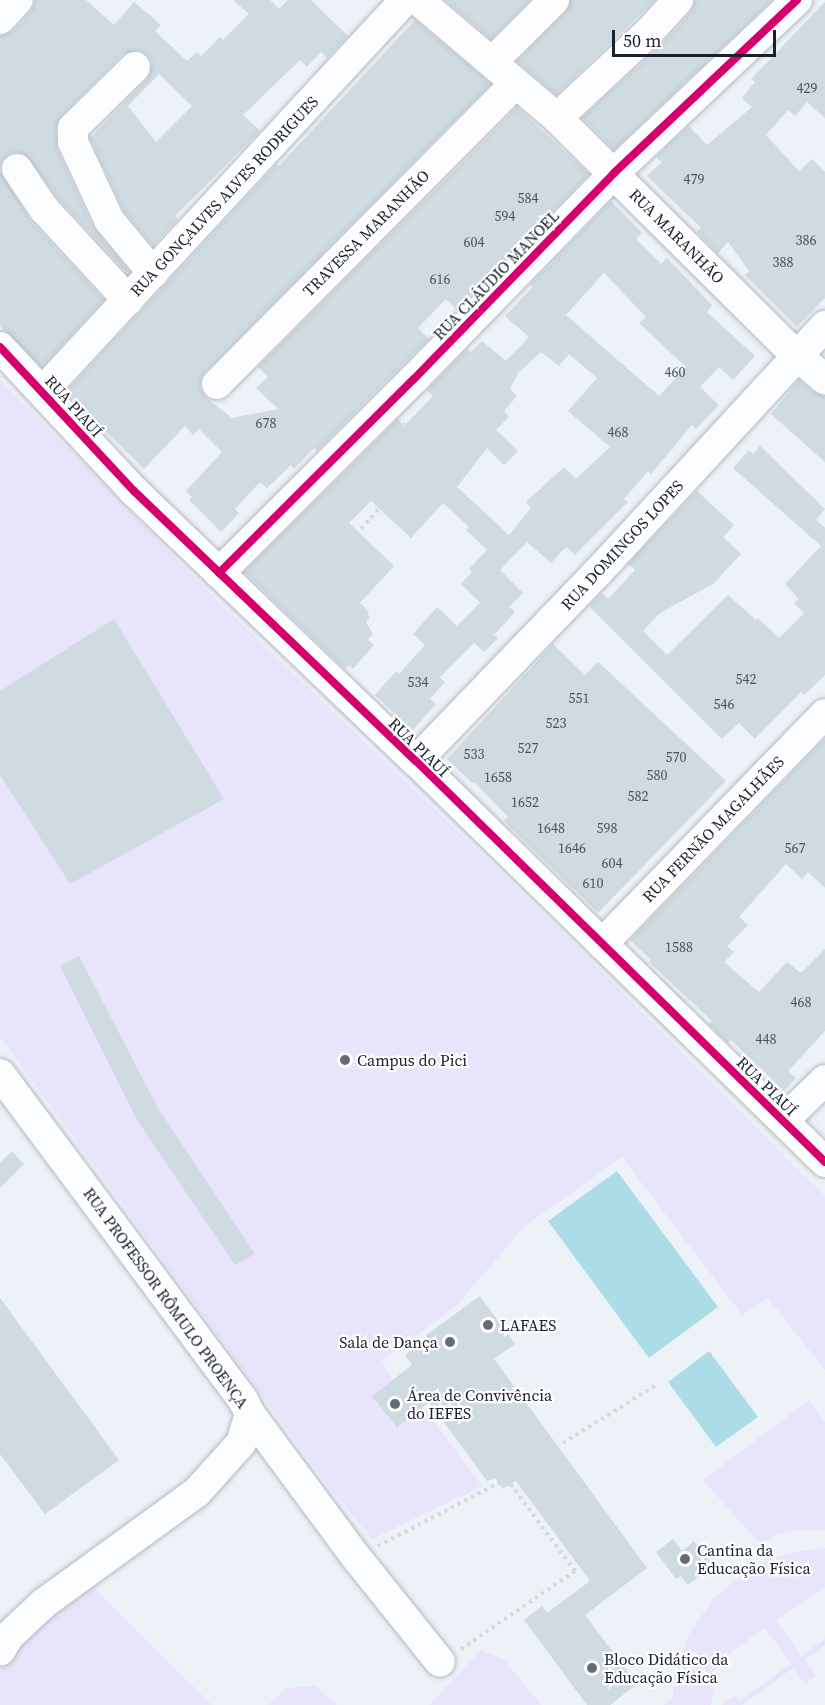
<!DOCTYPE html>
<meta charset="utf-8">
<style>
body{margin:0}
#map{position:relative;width:825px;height:1705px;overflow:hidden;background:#edf2f8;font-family:"Source Serif 4",serif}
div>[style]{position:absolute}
.green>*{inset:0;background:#e8e4fb}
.water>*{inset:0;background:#acdde6}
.building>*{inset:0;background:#cfdae1}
.path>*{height:4px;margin-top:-2px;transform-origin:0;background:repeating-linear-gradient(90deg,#d5d7d9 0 3px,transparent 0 7.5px)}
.roads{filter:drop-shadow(0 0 2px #b4bac2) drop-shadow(0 0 2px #b4bac2)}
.minor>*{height:30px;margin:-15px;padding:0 15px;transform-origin:15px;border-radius:15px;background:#fcfdfe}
.cycleway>*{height:8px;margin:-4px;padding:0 4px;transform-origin:4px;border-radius:4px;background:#d6006c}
.dots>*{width:16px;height:16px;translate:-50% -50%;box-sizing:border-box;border:3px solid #fff;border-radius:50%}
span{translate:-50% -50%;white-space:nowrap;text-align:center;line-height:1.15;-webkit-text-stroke:4.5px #fff;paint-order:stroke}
.number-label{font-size:14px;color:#4a535c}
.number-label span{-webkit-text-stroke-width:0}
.street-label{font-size:16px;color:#1a222c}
.poi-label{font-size:16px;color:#1a222c}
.left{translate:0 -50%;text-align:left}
.right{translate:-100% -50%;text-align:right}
.scale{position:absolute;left:612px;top:30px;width:164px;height:27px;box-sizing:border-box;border:3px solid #1a222c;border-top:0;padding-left:8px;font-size:18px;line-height:21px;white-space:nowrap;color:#1a222c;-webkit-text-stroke:4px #fff;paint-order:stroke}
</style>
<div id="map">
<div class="green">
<i style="clip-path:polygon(0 380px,227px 610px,554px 924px,825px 1196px,825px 1370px,768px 1298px,742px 1315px,622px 1157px,525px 1226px,456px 1306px,382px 1361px,393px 1380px,372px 1396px,396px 1428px,425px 1409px,482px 1486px,372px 1539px,329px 1487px,0 1037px)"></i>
<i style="clip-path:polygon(809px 1400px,825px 1422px,825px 1530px,795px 1530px,779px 1533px,760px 1544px,703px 1480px)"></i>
<i style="clip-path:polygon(825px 1548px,825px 1588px,776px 1620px,801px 1656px,825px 1639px,825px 1645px,805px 1660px,816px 1676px,805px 1684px,793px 1668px,742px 1705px,721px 1705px,734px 1696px,739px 1701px,791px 1664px,765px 1628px,732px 1651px,715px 1671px,711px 1705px,663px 1705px,673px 1698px,674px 1678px,688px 1636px,713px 1599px,748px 1570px,768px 1560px,789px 1553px)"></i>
<i style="clip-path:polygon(89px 1583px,212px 1705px,0 1705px,0 1671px,14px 1645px)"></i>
<i style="clip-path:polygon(481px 1650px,504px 1660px,541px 1705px,429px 1705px)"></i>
<i style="clip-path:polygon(316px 1686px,337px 1705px,268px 1705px,286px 1688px)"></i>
</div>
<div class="water">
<i style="clip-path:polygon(617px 1171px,718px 1307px,649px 1358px,548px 1221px)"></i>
<i style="clip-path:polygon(709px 1351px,758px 1417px,716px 1447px,668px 1382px)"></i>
</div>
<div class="building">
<i style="clip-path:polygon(evenodd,35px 0,86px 0,114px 25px,134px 2px,161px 25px,155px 31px,187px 61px,197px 52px,201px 56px,220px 37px,223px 40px,249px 14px,233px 0,270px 0,279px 9px,288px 0,311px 0,348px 36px,327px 58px,321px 52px,307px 67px,300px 60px,243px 115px,260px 131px,175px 216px,178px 219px,153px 246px,124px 211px,90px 138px,147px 79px,152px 63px,148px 55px,139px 50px,123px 54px,61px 116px,56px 128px,57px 149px,93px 227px,130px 272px,128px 274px,58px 198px,25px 154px,16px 152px,8px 154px,2px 161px,0 169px,0 36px,13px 31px,31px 12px,35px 0,159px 74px,192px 106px,156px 142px,128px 106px,159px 74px)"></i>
<i style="clip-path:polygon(445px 0,530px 0,491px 39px)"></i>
<i style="clip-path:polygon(571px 0,655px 0,556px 95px,517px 61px,566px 12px)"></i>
<i style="clip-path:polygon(695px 0,772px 0,614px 150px,582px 118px,663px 43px,691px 12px)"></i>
<i style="clip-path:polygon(825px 2px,825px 118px,807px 102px,795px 116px,788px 110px,766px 135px,799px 171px,812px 159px,825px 172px,825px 298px,797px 327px,745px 275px,749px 271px,728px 242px,718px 253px,697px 232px,701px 228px,647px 176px,662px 162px,656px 157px,689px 126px,707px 145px,752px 107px,742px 98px,755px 82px,751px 79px)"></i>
<i style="clip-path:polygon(415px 20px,491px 84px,205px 372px,201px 379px,200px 388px,205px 397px,232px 418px,278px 409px,256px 388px,268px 377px,258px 367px,517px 107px,589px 174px,504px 262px,501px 259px,457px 310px,446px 299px,418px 328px,429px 339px,317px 451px,314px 448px,294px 469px,291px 465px,267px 488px,260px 482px,235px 509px,239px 513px,221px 532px,189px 500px,192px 497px,186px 491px,222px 452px,199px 429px,193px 435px,185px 426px,144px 469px,66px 392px,264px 178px,277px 164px,279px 166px)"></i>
<i style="clip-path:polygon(0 171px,31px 221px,104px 300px,42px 367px,0 326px)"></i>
<i style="clip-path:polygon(evenodd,611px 201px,642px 233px,636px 239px,661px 264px,667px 258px,712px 305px,707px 312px,755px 356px,733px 380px,719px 367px,700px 387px,719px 405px,696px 429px,692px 425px,651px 474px,648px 471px,624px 499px,628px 502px,575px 555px,566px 547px,551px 563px,527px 542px,500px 570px,523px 593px,509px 607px,515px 612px,494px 635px,498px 638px,484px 652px,474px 643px,440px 677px,445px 682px,430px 699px,436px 704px,413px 730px,375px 695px,396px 671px,399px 674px,425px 645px,413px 634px,437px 607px,457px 626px,480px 603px,461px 584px,472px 572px,469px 569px,487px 550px,466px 530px,469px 527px,443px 503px,411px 538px,371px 501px,349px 523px,394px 566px,360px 603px,369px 612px,367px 614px,370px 617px,366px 622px,373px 634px,368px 640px,374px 645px,353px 669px,349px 665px,345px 669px,244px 572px,398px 419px,404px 426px,433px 396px,427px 390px,467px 349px,471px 352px,482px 341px,506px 361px,529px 337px,505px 316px,533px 287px,530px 285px,611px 201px,604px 273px,646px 317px,639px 323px,686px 367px,659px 396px,566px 315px,604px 273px,611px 201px,541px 352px,559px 366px,569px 354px,597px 378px,568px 411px,610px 447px,576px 479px,564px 467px,526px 502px,531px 508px,509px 535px,457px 487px,487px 448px,504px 465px,518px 451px,496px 430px,509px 417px,504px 411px,517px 396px,510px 389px,519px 372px,541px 352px)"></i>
<i style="clip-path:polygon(799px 380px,814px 392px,825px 396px,825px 462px,771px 414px)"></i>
<i style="clip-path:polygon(760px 446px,825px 509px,816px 520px,825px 528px,825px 675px,804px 695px,801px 692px,755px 739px,739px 723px,722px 739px,589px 606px,602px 593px,608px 599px,635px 570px,628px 564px,697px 491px,734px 525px,723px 537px,741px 554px,713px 584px,660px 613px,643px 631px,667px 655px,728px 595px,756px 620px,758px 618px,779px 638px,804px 613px,794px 603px,799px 599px,785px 584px,821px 546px,733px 468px,749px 450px,753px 454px)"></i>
<i style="clip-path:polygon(114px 619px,224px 799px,70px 884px,0 775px,0 691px)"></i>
<i style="clip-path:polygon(553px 644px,585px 675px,598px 662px,726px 781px,598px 913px,504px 821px,508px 817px,474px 782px,472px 783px,447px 759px)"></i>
<i style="clip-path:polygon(825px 739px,825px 888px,808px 872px,802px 879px,786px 864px,739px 917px,748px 925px,727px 946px,734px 952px,724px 962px,759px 992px,787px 962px,801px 973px,825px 949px,825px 1031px,788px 1071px,796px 1078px,784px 1091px,731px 1040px,728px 1043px,709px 1024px,712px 1021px,649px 962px,651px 960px,630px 940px)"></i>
<i style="clip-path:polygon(79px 956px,158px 1108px,255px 1254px,235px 1265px,137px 1120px,60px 966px)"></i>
<i style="clip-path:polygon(12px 1151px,24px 1164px,0 1188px,0 1163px)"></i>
<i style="clip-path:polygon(480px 1296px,515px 1344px,494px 1359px,647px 1568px,585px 1615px,637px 1684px,610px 1705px,587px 1705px,524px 1620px,542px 1606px,547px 1613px,590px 1581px,516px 1481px,503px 1489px,495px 1478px,487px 1481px,429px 1402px,397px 1428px,372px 1396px,412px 1365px,405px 1355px,427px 1339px,425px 1336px)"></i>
<i style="clip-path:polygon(0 1298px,119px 1460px,45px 1514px,0 1454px)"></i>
<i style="clip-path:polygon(673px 1539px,682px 1551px,694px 1541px,713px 1566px,688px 1585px,681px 1576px,676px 1579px,656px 1552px)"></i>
</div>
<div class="path">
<i style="left:331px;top:562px;width:149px;rotate:-48deg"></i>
<i style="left:431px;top:451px;width:39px;rotate:-136deg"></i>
<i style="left:563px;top:1443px;width:110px;rotate:-31.9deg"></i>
<i style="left:378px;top:1546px;width:153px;rotate:-27.6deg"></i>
<i style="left:461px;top:1649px;width:138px;rotate:-34.4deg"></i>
<i style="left:575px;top:1571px;width:116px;rotate:-126.6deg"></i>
</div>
<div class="roads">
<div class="minor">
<i style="left:418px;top:0;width:182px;rotate:40.3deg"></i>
<i style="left:557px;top:118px;width:337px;rotate:44.8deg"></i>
<i style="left:796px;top:355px;width:38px;rotate:40deg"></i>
<i style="left:0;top:19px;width:26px;rotate:-47deg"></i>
<i style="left:492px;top:62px;width:88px;rotate:-45deg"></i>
<i style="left:135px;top:67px;width:87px;rotate:135.5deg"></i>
<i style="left:73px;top:128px;width:14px;rotate:90deg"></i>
<i style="left:73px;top:142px;width:86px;rotate:65.2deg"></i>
<i style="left:109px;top:220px;width:69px;rotate:50.3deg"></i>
<i style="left:557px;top:118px;width:127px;rotate:-43.1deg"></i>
<i style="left:650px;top:31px;width:42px;rotate:-47.9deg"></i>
<i style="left:17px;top:169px;width:48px;rotate:56deg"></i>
<i style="left:44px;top:209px;width:124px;rotate:47.3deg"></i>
<i style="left:0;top:347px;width:197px;rotate:47.1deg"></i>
<i style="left:134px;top:491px;width:390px;rotate:43.8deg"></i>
<i style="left:416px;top:761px;width:573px;rotate:44.43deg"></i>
<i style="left:217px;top:384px;width:424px;rotate:-45.2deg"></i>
<i style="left:43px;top:391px;width:533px;rotate:-47.21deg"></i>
<i style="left:219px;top:573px;width:274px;rotate:-44.9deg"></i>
<i style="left:413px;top:380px;width:289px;rotate:-45.8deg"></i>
<i style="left:614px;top:173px;width:252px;rotate:-43.4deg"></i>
<i style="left:416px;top:761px;width:262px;rotate:-46.1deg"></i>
<i style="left:598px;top:572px;width:335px;rotate:-47.3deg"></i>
<i style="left:602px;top:944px;width:320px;rotate:-45.9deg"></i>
<i style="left:0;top:1074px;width:407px;rotate:53.3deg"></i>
<i style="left:243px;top:1400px;width:16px;rotate:63deg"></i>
<i style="left:250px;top:1414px;width:30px;rotate:107deg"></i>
<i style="left:241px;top:1443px;width:66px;rotate:131.9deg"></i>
<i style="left:197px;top:1492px;width:190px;rotate:144deg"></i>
<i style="left:43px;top:1604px;width:47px;rotate:136.7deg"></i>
<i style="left:9px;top:1636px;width:17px;rotate:121deg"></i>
<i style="left:784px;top:1120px;width:57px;rotate:-44.3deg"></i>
<i style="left:250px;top:1414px;width:178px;rotate:53.5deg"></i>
<i style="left:356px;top:1557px;width:134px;rotate:51.3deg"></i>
</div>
</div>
<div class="cycleway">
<i style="left:0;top:347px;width:197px;rotate:47.1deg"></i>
<i style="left:134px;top:491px;width:390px;rotate:43.8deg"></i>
<i style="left:416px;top:761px;width:573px;rotate:44.43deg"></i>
<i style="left:219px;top:573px;width:274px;rotate:-44.9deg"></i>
<i style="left:413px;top:380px;width:289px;rotate:-45.8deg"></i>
<i style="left:614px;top:173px;width:252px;rotate:-43.4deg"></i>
</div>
<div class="dots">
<i style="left:345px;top:1060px;background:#646b73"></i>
<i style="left:488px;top:1325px;background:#646b73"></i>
<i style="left:450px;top:1342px;background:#646b73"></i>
<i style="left:395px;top:1404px;background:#646b73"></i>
<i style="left:685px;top:1559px;background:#646b73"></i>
<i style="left:592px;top:1668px;background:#646b73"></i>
</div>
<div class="number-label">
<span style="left:807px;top:88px">429</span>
<span style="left:694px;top:179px">479</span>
<span style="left:528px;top:198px">584</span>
<span style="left:505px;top:216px">594</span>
<span style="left:806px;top:240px">386</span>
<span style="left:474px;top:242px">604</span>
<span style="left:783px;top:262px">388</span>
<span style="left:440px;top:279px">616</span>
<span style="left:675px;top:372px">460</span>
<span style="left:266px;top:423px">678</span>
<span style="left:618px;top:432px">468</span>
<span style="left:746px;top:679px">542</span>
<span style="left:418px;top:682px">534</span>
<span style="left:579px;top:698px">551</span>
<span style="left:724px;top:704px">546</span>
<span style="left:556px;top:723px">523</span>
<span style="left:528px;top:748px">527</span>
<span style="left:474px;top:754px">533</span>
<span style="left:676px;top:757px">570</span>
<span style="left:657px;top:775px">580</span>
<span style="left:498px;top:777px">1658</span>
<span style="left:638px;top:796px">582</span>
<span style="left:525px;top:802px">1652</span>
<span style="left:551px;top:828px">1648</span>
<span style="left:607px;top:828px">598</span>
<span style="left:572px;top:848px">1646</span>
<span style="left:795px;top:848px">567</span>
<span style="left:612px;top:863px">604</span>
<span style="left:593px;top:883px">610</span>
<span style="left:679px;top:947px">1588</span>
<span style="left:801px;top:1002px">468</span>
<span style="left:766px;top:1039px">448</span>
</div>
<div class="street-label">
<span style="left:224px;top:196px;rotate:-47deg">RUA GONÇALVES ALVES RODRIGUES</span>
<span style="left:366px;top:233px;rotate:-45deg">TRAVESSA MARANHÃO</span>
<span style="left:677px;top:236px;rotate:45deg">RUA MARANHÃO</span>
<span style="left:496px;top:275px;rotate:-46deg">RUA CLÁUDIO MANOEL</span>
<span style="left:74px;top:406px;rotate:48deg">RUA PIAUÍ</span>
<span style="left:622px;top:545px;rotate:-47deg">RUA DOMINGOS LOPES</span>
<span style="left:419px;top:747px;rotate:44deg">RUA PIAUÍ</span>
<span style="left:713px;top:829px;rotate:-46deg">RUA FERNÃO MAGALHÃES</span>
<span style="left:767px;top:1086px;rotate:44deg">RUA PIAUÍ</span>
<span style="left:166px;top:1298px;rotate:54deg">RUA PROFESSOR RÔMULO PROENÇA</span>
</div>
<div class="poi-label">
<span class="left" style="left:357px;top:1060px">Campus do Pici</span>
<span class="left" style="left:500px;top:1325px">LAFAES</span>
<span class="right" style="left:438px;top:1342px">Sala de Dança</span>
<span class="left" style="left:407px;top:1404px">Área de Convivência<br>do IEFES</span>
<span class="left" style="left:697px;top:1559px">Cantina da<br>Educação Física</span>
<span class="left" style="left:604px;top:1668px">Bloco Didático da<br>Educação Física</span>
</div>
<div class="scale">50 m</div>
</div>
